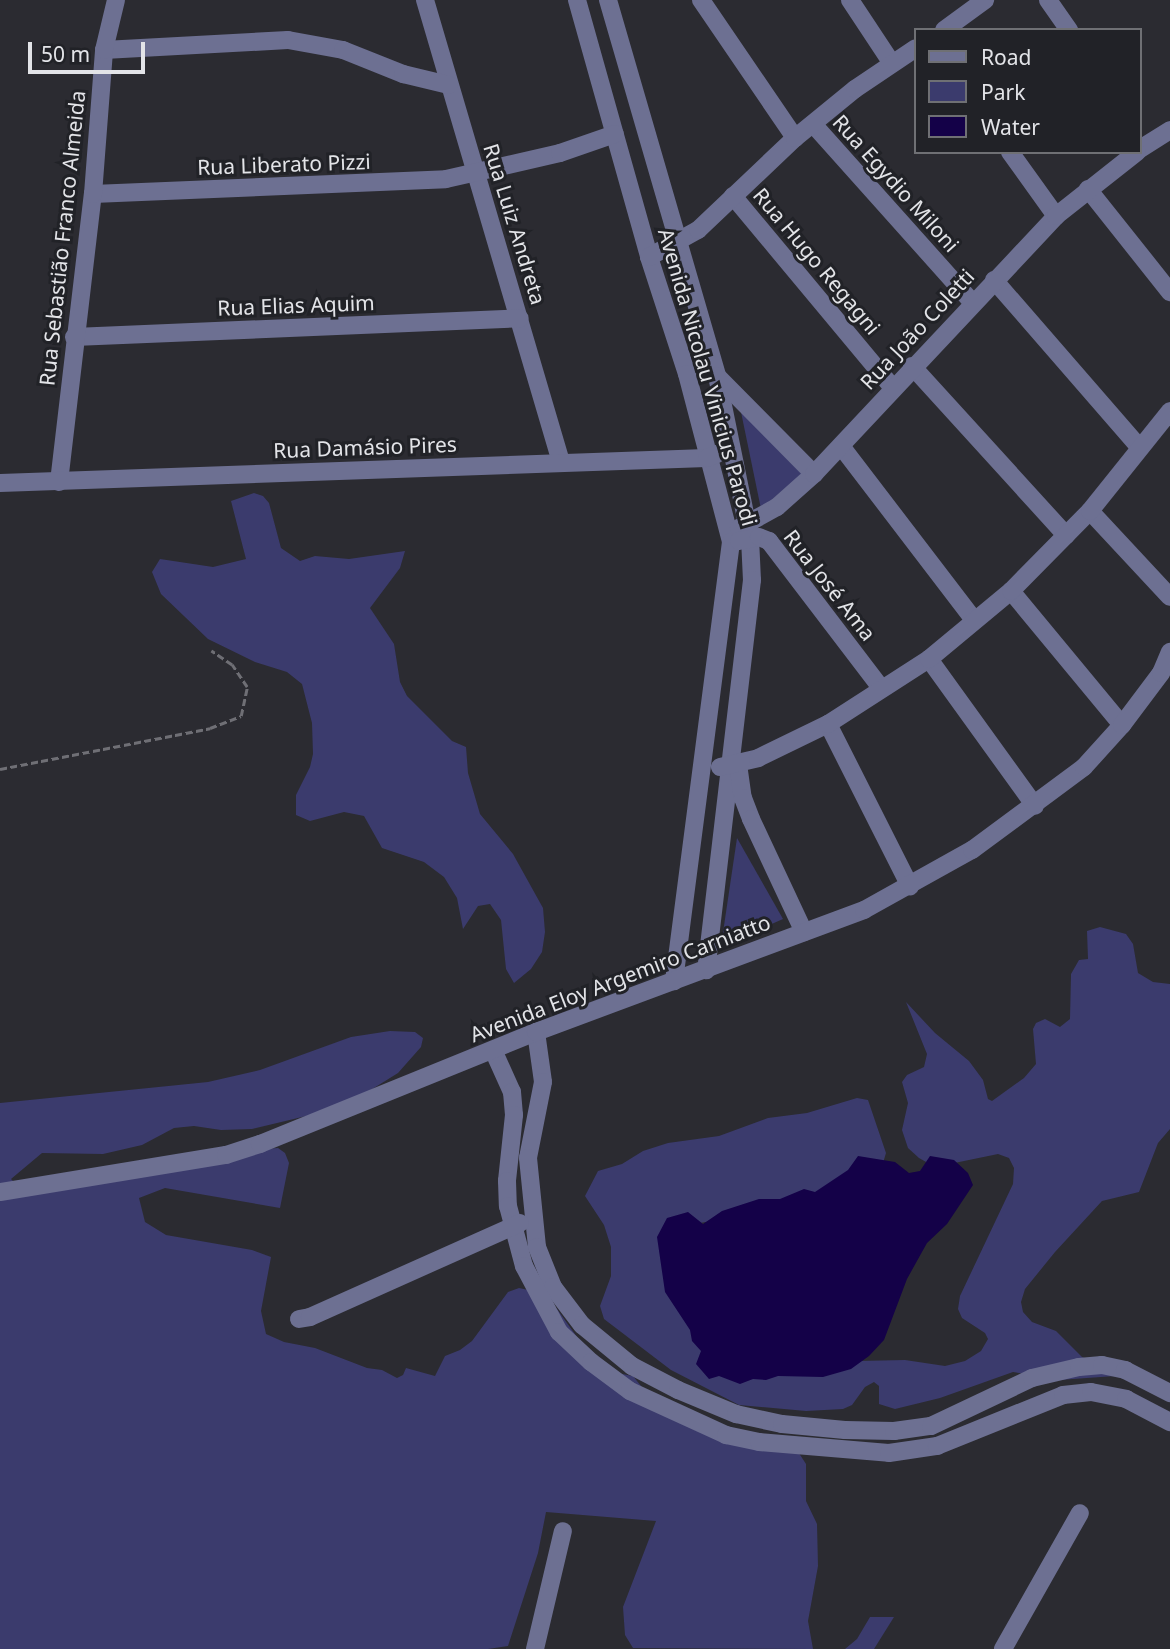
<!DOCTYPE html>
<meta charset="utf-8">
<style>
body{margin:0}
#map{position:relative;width:1170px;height:1649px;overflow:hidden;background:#2b2b31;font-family:"Noto Sans",sans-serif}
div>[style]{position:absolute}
.green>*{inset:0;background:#3b3b6d}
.water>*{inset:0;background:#140148}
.path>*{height:2.5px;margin-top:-1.25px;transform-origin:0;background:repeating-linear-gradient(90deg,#6f6f75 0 7px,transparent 0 10.5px)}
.minor>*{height:18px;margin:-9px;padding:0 9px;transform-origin:9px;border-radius:9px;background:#6d7092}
span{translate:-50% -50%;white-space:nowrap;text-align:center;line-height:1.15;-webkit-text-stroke:6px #212227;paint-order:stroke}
.street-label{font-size:21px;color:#e3e4e8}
.legend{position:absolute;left:914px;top:28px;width:228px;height:126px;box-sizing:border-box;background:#212227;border:2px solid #6f7074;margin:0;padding:9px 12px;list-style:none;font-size:21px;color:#e3e4e8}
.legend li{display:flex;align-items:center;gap:14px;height:35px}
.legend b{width:35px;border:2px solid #6f7074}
.scale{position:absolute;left:28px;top:42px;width:117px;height:32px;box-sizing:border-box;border:4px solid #e3e4e8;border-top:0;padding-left:9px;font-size:21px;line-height:24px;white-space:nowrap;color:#e3e4e8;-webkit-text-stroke:5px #212227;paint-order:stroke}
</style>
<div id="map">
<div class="green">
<i style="clip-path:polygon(741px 412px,802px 474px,761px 509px)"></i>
<i style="clip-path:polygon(254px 493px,263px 496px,269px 503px,281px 548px,300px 561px,315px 556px,349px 559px,405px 551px,400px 568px,370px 608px,394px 644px,400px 682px,407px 696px,452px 741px,466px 747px,468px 773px,480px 814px,513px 854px,543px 908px,545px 932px,542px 952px,531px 969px,514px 983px,506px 969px,501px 920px,490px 904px,478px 906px,463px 929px,457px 898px,444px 877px,424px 862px,382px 848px,364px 816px,344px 812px,310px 821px,296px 815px,296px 795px,310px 767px,313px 754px,312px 723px,302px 684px,287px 672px,255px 662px,208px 639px,161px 594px,152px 572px,160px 559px,213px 567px,246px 559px,231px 501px)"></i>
<i style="clip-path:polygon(737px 838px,783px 919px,721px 946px)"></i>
<i style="clip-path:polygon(1100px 927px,1126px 934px,1133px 944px,1138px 973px,1153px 982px,1170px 984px,1170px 1129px,1158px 1143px,1139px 1192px,1102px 1201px,1055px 1252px,1025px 1289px,1021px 1302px,1023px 1312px,1032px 1322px,1056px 1331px,1082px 1357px,1114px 1371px,1115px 1376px,1059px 1380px,1013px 1372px,940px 1398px,895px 1409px,879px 1404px,879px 1386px,874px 1382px,865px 1387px,852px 1405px,843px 1409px,806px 1411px,739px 1405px,671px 1370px,604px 1319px,600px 1306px,611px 1276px,611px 1247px,604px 1225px,585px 1196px,598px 1171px,622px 1164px,643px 1151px,668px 1143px,719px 1136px,768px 1118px,807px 1113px,857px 1098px,868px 1100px,886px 1153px,880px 1173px,729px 1218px,694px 1224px,858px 1361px,905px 1360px,945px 1366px,965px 1361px,981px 1351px,988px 1339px,985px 1333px,962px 1318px,958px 1309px,960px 1296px,1013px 1184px,1014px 1168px,1009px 1158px,998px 1154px,935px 1167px,919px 1158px,908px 1148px,902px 1130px,908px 1103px,902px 1082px,907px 1075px,924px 1067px,927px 1054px,906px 1002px,935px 1033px,969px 1061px,983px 1080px,988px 1099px,992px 1101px,1024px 1078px,1036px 1064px,1033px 1029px,1036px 1023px,1045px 1019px,1060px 1027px,1070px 1019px,1071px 974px,1079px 960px,1088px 959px,1087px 931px)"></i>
<i style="clip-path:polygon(390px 1031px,415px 1032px,423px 1038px,421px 1047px,398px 1073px,361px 1096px,323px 1112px,252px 1129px,221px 1130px,194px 1126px,174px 1128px,142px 1145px,103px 1154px,42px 1153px,11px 1179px,15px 1183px,247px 1150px,278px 1148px,285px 1153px,289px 1163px,280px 1208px,165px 1188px,139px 1198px,145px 1222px,166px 1235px,252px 1250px,271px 1257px,261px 1311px,266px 1334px,284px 1342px,315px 1348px,367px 1368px,382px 1370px,397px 1378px,403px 1375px,406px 1368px,435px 1376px,445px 1356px,460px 1350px,472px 1341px,508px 1292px,519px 1288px,533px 1291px,557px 1309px,577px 1337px,589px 1364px,601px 1370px,633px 1376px,657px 1406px,695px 1430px,725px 1441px,795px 1447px,806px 1464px,806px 1501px,817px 1524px,818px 1566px,808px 1621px,813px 1649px,633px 1648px,625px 1635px,623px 1607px,656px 1521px,546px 1512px,538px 1553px,508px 1646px,488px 1649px,0 1649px,0 1103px,208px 1082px,260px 1070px,351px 1037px)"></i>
<i style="clip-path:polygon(870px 1617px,894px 1617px,874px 1649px,845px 1649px,857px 1639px)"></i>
</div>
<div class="water">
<i style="clip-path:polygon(858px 1156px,895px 1162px,909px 1173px,920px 1171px,930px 1156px,954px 1160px,968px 1173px,973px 1185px,947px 1224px,927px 1243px,907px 1279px,884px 1340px,869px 1356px,851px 1369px,823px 1377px,778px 1376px,766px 1380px,753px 1379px,740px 1384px,719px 1376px,709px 1379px,696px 1364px,701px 1351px,692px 1341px,690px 1330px,665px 1292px,657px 1237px,667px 1218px,688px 1212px,703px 1224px,722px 1211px,759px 1199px,780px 1199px,804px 1189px,815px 1192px,848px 1170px)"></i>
</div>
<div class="path">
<i style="left:0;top:769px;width:214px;rotate:-11deg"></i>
<i style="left:210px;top:728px;width:33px;rotate:-21deg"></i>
<i style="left:241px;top:716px;width:30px;rotate:-78deg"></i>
<i style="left:247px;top:687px;width:27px;rotate:-124deg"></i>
<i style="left:232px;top:665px;width:25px;rotate:-146deg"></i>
</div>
<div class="minor">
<i style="left:425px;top:0;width:482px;rotate:73.6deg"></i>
<i style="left:577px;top:0;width:267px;rotate:74.3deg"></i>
<i style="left:649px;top:257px;width:123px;rotate:72deg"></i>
<i style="left:687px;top:374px;width:174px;rotate:75.3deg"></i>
<i style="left:731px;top:542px;width:443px;rotate:97.4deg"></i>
<i style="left:608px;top:0;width:391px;rotate:73.8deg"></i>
<i style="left:717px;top:376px;width:165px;rotate:78.5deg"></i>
<i style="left:750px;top:538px;width:42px;rotate:87.3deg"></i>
<i style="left:752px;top:580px;width:393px;rotate:96.7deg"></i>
<i style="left:701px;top:0;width:167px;rotate:55.7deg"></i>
<i style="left:850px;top:0;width:74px;rotate:56.5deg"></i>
<i style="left:1048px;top:0;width:37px;rotate:55deg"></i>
<i style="left:944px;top:30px;width:51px;rotate:-36.2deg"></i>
<i style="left:104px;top:50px;width:184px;rotate:-3.1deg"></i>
<i style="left:288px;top:40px;width:56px;rotate:10.3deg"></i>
<i style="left:343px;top:50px;width:65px;rotate:21.8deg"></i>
<i style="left:403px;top:74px;width:47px;rotate:13.4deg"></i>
<i style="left:813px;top:124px;width:240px;rotate:48.2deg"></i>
<i style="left:1140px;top:149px;width:36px;rotate:-32deg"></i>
<i style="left:1010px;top:152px;width:79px;rotate:54.3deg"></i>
<i style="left:1088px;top:189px;width:132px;rotate:51.5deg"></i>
<i style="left:93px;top:194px;width:353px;rotate:-2.4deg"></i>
<i style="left:446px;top:179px;width:117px;rotate:-12.8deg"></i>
<i style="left:560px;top:153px;width:58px;rotate:-19.1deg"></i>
<i style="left:733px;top:196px;width:249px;rotate:50.2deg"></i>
<i style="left:649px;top:257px;width:56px;rotate:-28.9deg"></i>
<i style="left:698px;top:230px;width:134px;rotate:-43.5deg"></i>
<i style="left:795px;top:138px;width:77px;rotate:-39.2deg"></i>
<i style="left:855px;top:89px;width:73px;rotate:-33.9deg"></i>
<i style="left:994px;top:280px;width:221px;rotate:49deg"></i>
<i style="left:74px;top:337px;width:446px;rotate:-2.4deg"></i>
<i style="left:912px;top:366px;width:229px;rotate:47.7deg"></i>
<i style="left:717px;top:376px;width:138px;rotate:45.3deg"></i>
<i style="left:841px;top:446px;width:219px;rotate:52.6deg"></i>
<i style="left:59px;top:482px;width:290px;rotate:-83.3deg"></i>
<i style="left:93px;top:194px;width:144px;rotate:-85.6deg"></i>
<i style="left:104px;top:50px;width:51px;rotate:-76.5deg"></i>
<i style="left:0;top:483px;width:707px;rotate:-2.03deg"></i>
<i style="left:707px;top:458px;width:11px;rotate:-22deg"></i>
<i style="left:1090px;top:511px;width:117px;rotate:47.1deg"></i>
<i style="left:739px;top:528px;width:43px;rotate:-28.9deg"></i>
<i style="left:777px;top:507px;width:50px;rotate:-41.7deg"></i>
<i style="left:814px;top:474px;width:354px;rotate:-46.8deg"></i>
<i style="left:1056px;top:216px;width:103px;rotate:-38.3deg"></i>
<i style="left:739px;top:541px;width:20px;rotate:-11deg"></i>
<i style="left:759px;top:537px;width:11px;rotate:22deg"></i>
<i style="left:769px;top:541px;width:185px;rotate:52.7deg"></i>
<i style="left:1011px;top:591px;width:174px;rotate:50.4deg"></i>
<i style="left:929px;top:659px;width:181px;rotate:54.2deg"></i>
<i style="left:828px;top:724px;width:182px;rotate:63.2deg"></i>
<i style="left:738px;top:764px;width:34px;rotate:82deg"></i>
<i style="left:743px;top:798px;width:22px;rotate:69deg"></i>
<i style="left:751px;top:819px;width:125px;rotate:64.9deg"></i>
<i style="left:720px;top:767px;width:39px;rotate:-13deg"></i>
<i style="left:758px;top:758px;width:78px;rotate:-25.9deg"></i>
<i style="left:828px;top:724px;width:120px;rotate:-32.8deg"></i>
<i style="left:929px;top:659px;width:107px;rotate:-39.7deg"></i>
<i style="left:1011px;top:591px;width:112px;rotate:-45.4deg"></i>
<i style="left:1090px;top:511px;width:128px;rotate:-51.3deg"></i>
<i style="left:536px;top:1032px;width:50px;rotate:82deg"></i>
<i style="left:543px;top:1082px;width:77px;rotate:101.2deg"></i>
<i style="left:528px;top:1158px;width:89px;rotate:84.2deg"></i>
<i style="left:537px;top:1247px;width:43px;rotate:68.2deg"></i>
<i style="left:553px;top:1287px;width:48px;rotate:52.7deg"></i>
<i style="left:582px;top:1325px;width:65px;rotate:39.4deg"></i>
<i style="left:632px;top:1366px;width:52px;rotate:27.6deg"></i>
<i style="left:678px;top:1390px;width:63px;rotate:22.5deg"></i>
<i style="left:736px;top:1414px;width:47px;rotate:12.3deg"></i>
<i style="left:782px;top:1424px;width:63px;rotate:5.4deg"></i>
<i style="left:845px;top:1430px;width:49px;rotate:1.2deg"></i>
<i style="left:894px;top:1431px;width:37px;rotate:-8deg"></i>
<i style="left:931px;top:1426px;width:112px;rotate:-25.4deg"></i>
<i style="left:1032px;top:1378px;width:48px;rotate:-13.2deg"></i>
<i style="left:1079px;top:1367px;width:23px;rotate:-5deg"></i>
<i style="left:1102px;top:1365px;width:24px;rotate:12deg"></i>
<i style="left:1125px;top:1370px;width:51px;rotate:27.1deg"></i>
<i style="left:493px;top:1050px;width:46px;rotate:65.7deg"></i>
<i style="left:512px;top:1092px;width:23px;rotate:85deg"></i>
<i style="left:514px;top:1115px;width:66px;rotate:96.1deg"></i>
<i style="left:507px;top:1181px;width:25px;rotate:88deg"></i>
<i style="left:508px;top:1206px;width:62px;rotate:75.1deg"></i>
<i style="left:524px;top:1266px;width:75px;rotate:62.1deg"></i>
<i style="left:559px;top:1332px;width:44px;rotate:43.2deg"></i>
<i style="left:591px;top:1362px;width:49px;rotate:36.6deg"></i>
<i style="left:630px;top:1391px;width:106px;rotate:24.6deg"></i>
<i style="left:726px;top:1435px;width:34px;rotate:12deg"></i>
<i style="left:759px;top:1442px;width:130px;rotate:4.8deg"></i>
<i style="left:889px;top:1453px;width:49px;rotate:-8.3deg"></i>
<i style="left:937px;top:1446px;width:136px;rotate:-22deg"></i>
<i style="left:1063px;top:1395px;width:28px;rotate:-6deg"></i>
<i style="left:1091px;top:1392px;width:36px;rotate:11deg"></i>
<i style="left:1126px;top:1399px;width:50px;rotate:27.6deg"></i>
<i style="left:0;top:1192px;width:229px;rotate:-9.3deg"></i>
<i style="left:226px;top:1155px;width:36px;rotate:-18deg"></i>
<i style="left:260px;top:1144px;width:298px;rotate:-22.1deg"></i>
<i style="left:536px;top:1032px;width:350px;rotate:-20.4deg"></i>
<i style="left:864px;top:910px;width:124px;rotate:-29.1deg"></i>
<i style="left:972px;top:850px;width:139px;rotate:-36.5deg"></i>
<i style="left:1084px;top:767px;width:57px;rotate:-47.9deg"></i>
<i style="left:1122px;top:725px;width:65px;rotate:-53.1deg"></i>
<i style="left:1161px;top:673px;width:23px;rotate:-67deg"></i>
<i style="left:299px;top:1319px;width:11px;rotate:-10deg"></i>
<i style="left:310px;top:1317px;width:230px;rotate:-24.1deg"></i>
<i style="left:535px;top:1649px;width:121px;rotate:-76.7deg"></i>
<i style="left:1003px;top:1649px;width:156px;rotate:-60.5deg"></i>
</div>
<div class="street-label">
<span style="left:284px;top:164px;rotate:-2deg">Rua Liberato Pizzi</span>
<span style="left:896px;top:183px;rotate:48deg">Rua Egydio Miloni</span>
<span style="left:515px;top:224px;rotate:73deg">Rua Luiz Andreta</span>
<span style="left:62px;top:238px;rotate:-84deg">Rua Sebastião Franco Almeida</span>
<span style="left:817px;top:261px;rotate:50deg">Rua Hugo Regagni</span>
<span style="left:296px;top:305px;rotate:-2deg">Rua Elias Aquim</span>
<span style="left:917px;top:329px;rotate:-47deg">Rua João Coletti</span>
<span style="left:708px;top:377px;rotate:74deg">Avenida Nicolau Vinicius Parodi</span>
<span style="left:365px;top:447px;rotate:-2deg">Rua Damásio Pires</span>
<span style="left:830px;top:585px;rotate:52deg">Rua José Ama</span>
<span style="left:620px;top:978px;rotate:-21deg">Avenida Eloy Argemiro Carniatto</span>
</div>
<ul class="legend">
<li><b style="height:9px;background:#6d7092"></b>Road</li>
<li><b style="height:19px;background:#3b3b6d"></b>Park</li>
<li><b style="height:19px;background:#140148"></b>Water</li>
</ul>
<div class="scale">50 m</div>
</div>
